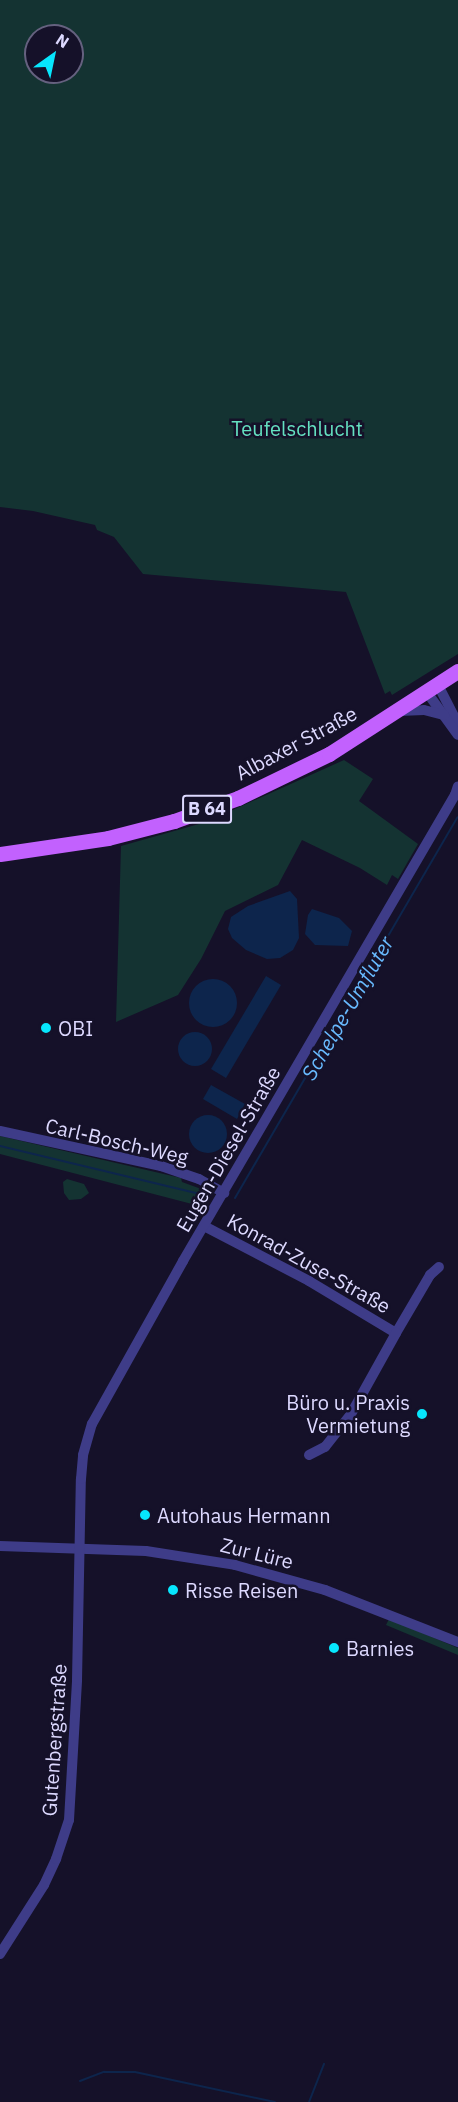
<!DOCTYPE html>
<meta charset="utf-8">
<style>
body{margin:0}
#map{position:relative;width:458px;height:2102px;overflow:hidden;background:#151129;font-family:"IBM Plex Sans",sans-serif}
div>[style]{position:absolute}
.green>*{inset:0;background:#143332}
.water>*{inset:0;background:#0d254c}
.round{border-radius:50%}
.stream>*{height:2px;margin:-1px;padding:0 1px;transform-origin:1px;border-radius:1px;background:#0d254c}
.minor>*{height:10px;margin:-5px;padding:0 5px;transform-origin:5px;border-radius:5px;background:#3e3c88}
.primary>*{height:15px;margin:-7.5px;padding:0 7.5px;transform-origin:7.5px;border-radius:7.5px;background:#c261fe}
.dots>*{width:16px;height:16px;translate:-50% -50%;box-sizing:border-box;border:3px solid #151129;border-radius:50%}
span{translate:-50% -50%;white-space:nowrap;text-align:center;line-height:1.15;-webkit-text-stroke:5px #151129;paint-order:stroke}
.shield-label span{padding:2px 4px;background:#151129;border:2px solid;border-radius:4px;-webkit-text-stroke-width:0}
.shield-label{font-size:18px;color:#ddd9ff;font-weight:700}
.park-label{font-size:20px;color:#64e0c0}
.street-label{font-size:20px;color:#ddd9ff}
.poi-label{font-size:20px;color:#ddd9ff}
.left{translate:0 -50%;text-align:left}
.right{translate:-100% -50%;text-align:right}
.water-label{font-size:21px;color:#68bafe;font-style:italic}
.north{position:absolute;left:24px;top:24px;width:60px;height:60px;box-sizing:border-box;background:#151129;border:2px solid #65617f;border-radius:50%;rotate:33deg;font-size:16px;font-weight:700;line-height:24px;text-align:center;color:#ddd9ff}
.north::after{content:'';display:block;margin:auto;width:21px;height:27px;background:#07e6fd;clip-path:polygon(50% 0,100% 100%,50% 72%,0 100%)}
</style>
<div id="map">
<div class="green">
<i style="clip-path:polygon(evenodd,0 0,458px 0,458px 654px,392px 695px,390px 691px,385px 694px,346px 592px,143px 574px,114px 537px,97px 530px,95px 525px,33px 511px,0 507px,0 0,36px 36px,72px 36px,72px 72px,36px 72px,36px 36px)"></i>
<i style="clip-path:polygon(344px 760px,373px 779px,359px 801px,418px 844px,398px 879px,392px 875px,387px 885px,360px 868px,302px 840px,278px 885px,225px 911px,201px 959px,178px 995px,116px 1022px,121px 846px,206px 822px)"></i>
<i style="clip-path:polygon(0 1136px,181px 1178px,182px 1182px,204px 1190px,204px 1200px,192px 1204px,0 1154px)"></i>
<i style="clip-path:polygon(67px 1179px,84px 1184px,89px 1193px,81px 1199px,69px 1200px,64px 1193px,63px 1182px)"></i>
<i style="clip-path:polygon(389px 1619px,458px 1648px,458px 1655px,386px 1625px)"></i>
</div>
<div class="water">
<i style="clip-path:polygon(290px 891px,297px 899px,299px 938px,293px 950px,280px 958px,267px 959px,246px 950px,232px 938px,228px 929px,231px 917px,248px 906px)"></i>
<i style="clip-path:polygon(312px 909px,339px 918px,352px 931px,348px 946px,315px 945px,305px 934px,308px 915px)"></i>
<i style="clip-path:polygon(266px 976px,281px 985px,226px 1078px,211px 1069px)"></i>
<i class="round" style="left:189px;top:979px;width:48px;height:48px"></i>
<i class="round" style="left:178px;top:1032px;width:34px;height:34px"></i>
<i style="clip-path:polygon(211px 1085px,245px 1104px,237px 1119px,203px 1099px)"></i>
<i class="round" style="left:189px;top:1115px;width:38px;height:38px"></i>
</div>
<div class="stream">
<i style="left:0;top:1146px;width:210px;rotate:13.5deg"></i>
<i style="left:235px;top:1198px;width:441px;rotate:-59.7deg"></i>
<i style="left:80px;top:2081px;width:26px;rotate:-21deg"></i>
<i style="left:104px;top:2072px;width:31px"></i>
<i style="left:135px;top:2072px;width:143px;rotate:12.1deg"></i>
<i style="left:309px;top:2102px;width:41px;rotate:-68.5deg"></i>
</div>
<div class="minor">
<i style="left:437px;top:683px;width:46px;rotate:62.9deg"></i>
<i style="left:426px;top:691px;width:54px;rotate:54deg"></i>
<i style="left:399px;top:711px;width:25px;rotate:-2deg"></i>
<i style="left:424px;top:710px;width:21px;rotate:14deg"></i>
<i style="left:0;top:1131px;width:165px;rotate:12.3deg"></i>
<i style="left:161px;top:1166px;width:40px;rotate:18.9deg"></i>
<i style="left:199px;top:1179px;width:29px;rotate:29deg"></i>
<i style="left:204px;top:1226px;width:119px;rotate:27.6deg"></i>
<i style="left:309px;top:1281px;width:101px;rotate:30.9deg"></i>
<i style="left:396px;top:1333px;width:67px;rotate:-59.6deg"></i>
<i style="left:430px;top:1275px;width:12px;rotate:-42deg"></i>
<i style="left:309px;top:1455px;width:18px;rotate:-27deg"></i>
<i style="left:325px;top:1447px;width:42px;rotate:-51.8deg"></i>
<i style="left:351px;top:1414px;width:93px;rotate:-60.9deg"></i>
<i style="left:0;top:1546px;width:146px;rotate:2deg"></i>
<i style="left:146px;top:1551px;width:90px;rotate:8.9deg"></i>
<i style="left:235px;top:1565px;width:93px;rotate:15.5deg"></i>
<i style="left:325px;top:1590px;width:143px;rotate:21.4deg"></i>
<i style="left:0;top:1954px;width:82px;rotate:-57.5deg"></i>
<i style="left:44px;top:1885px;width:29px;rotate:-65deg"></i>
<i style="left:56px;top:1859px;width:41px;rotate:-71.6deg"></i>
<i style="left:69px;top:1820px;width:140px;rotate:-86.7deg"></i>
<i style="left:77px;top:1680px;width:201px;rotate:-88.9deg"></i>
<i style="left:81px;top:1479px;width:24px;rotate:-85deg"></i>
<i style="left:83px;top:1455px;width:32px;rotate:-74deg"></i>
<i style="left:92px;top:1424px;width:187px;rotate:-60.8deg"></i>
<i style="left:183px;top:1261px;width:540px;rotate:-59.73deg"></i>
<i style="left:455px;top:795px;width:9px;rotate:-72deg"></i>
</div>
<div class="primary">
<i style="left:0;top:854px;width:109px;rotate:-8.4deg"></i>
<i style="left:108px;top:838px;width:68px;rotate:-14.4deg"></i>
<i style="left:174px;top:821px;width:68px;rotate:-19.8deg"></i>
<i style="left:238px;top:798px;width:101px;rotate:-25.8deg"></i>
<i style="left:329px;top:754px;width:153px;rotate:-32.8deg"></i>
</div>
<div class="dots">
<i style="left:46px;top:1028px;background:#07e6fd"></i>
<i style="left:422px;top:1414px;background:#07e6fd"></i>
<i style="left:145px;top:1515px;background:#07e6fd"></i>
<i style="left:173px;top:1590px;background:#07e6fd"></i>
<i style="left:334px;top:1648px;background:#07e6fd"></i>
</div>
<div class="shield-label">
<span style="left:207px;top:809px">B 64</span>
</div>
<div class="park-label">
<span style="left:297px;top:428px">Teufelschlucht</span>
</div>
<div class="street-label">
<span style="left:296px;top:743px;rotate:-28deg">Albaxer Straße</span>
<span style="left:117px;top:1141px;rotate:13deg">Carl-Bosch-Weg</span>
<span style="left:228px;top:1149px;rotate:-60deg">Eugen-Diesel-Straße</span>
<span style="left:309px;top:1263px;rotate:29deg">Konrad-Zuse-Straße</span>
<span style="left:257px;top:1553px;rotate:14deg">Zur Lüre</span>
<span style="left:54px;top:1740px;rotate:-86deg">Gutenbergstraße</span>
</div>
<div class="poi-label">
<span class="left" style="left:58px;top:1028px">OBI</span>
<span class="right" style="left:410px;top:1414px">Büro u. Praxis<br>Vermietung</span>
<span class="left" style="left:157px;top:1515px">Autohaus Hermann</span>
<span class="left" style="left:185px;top:1590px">Risse Reisen</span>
<span class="left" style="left:346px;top:1648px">Barnies</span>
</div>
<div class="water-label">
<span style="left:347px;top:1008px;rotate:-60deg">Schelpe-Umfluter</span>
</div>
<div class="north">N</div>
</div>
